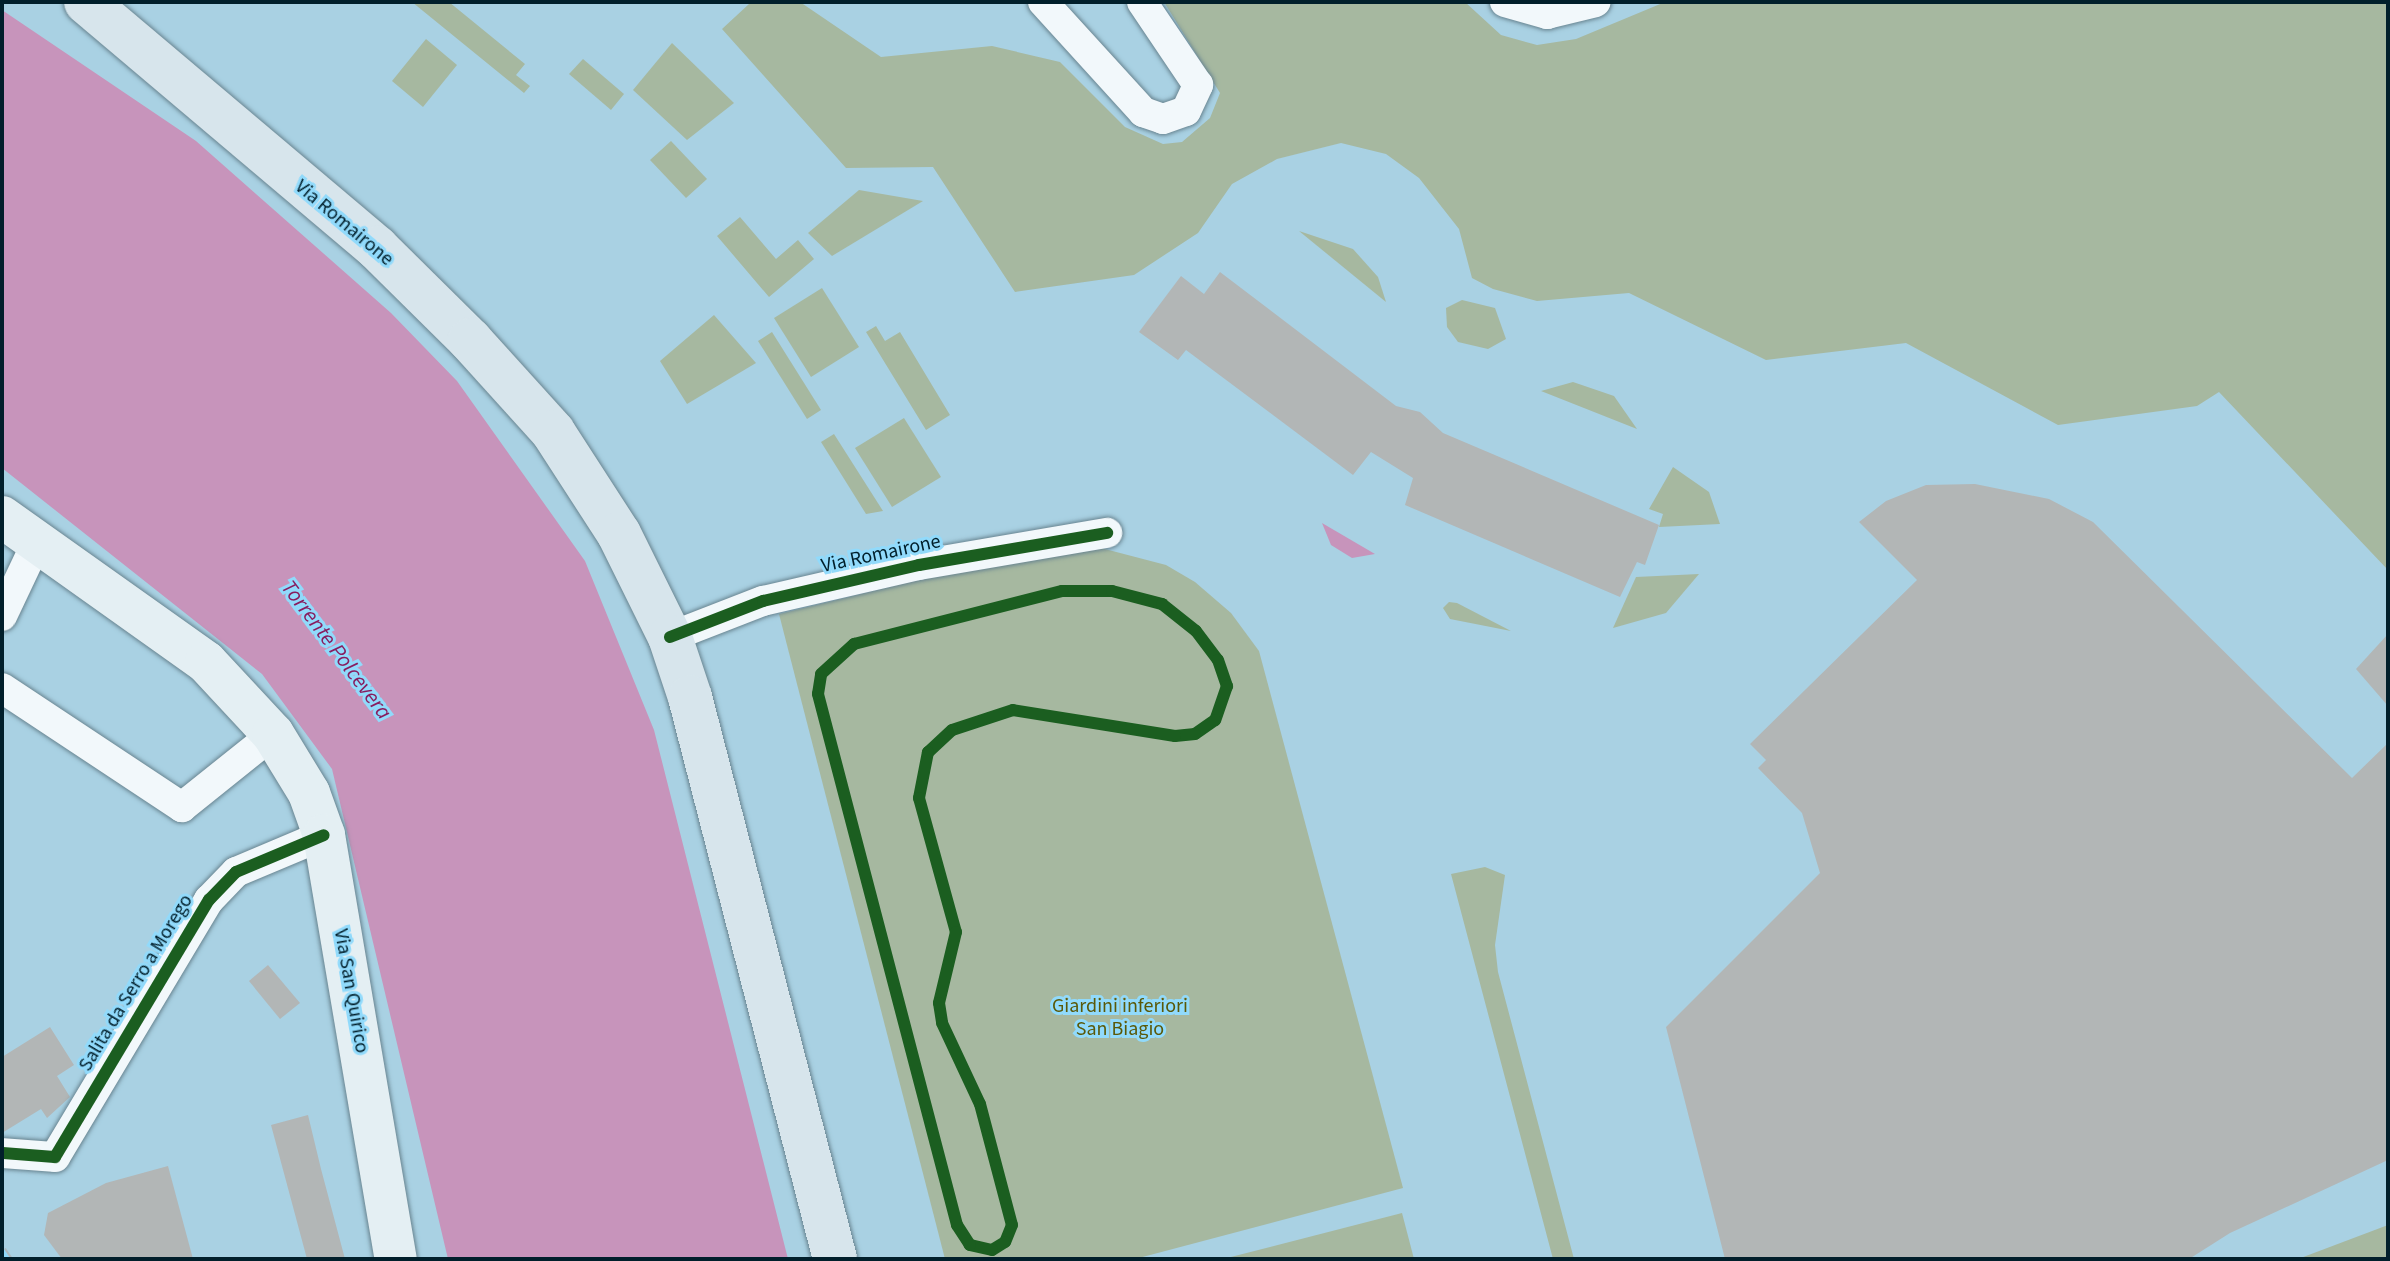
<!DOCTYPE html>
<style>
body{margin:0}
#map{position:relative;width:2390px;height:1261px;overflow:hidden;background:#a9d1e3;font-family:"Source Sans 3",sans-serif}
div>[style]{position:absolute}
.green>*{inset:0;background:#a6b8a0}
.water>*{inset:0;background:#c794bb}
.building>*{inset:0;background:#b2b6b6}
.roads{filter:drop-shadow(0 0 2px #688490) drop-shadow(0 0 2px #688490)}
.street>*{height:30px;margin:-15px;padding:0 15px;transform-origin:15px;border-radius:15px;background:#f2f8fb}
.secondary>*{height:42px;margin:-21px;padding:0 21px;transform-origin:21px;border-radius:21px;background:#e4eff3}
.primary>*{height:44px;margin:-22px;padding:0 22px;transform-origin:22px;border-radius:22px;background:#d7e5ec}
.rail>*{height:9px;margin-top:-4.5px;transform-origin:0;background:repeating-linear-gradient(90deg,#91dafb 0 18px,#aeb9be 0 36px);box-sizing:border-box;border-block:2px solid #aeb9be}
.cycleway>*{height:12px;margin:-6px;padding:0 6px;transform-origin:6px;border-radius:6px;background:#1b5e20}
span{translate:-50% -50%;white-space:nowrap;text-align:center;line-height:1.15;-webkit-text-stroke:6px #91dafb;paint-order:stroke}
.street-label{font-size:20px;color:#011f2b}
.park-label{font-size:20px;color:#5a5808}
.water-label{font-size:22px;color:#881d5f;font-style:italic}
.frame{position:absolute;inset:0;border:4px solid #011f2b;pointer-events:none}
</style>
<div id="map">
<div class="green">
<i style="clip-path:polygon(412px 2px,449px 2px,525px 64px,516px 75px,530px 86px,524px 93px)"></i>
<i style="clip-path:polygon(800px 2px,881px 57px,992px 46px,1060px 62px,1125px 127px,1163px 144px,1182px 142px,1210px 118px,1220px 93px,1164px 2px,1465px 2px,1501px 35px,1537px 45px,1576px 39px,1665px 2px,2388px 2px,2388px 570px,2219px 392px,2197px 406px,2058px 425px,1906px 343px,1766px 360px,1629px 293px,1537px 301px,1493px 289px,1472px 278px,1459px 229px,1419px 178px,1386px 154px,1341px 143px,1277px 159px,1232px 184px,1198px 233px,1134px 275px,1015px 292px,933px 167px,846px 168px,722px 29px,749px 4px)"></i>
<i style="clip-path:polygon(426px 39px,457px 65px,423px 107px,392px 81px)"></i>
<i style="clip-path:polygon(672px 43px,734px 103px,687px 140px,633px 90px)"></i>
<i style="clip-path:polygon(583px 59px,624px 94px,611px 110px,569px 74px)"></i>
<i style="clip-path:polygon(671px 141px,707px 179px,686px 198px,650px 160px)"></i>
<i style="clip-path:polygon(859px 190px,923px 201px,832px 256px,808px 233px)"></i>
<i style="clip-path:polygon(740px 217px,776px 259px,798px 240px,814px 259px,769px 297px,717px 236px)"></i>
<i style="clip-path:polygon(1299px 231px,1353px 249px,1378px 277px,1386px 302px)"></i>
<i style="clip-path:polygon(822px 288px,859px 347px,811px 377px,774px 318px)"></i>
<i style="clip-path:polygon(1462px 300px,1495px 308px,1506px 339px,1488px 349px,1458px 342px,1447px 327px,1446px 308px)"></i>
<i style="clip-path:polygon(714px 315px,756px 363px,687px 404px,660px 361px)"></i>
<i style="clip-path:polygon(876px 326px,885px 341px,900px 332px,950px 415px,926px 430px,866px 332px)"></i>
<i style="clip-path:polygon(772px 332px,821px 410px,807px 419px,758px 341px)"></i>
<i style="clip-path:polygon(1573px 382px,1614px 396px,1637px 429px,1541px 391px)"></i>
<i style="clip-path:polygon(904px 418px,941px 477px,892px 507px,855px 448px)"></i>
<i style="clip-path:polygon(834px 434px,883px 511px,866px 514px,821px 442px)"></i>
<i style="clip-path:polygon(1673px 467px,1709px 492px,1720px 524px,1659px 527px,1663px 514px,1649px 509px)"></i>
<i style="clip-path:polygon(1101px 548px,1166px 565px,1195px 582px,1231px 613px,1259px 651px,1403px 1188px,1135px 1259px,945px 1259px,779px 614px,1017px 556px)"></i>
<i style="clip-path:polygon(1699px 574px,1666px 613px,1613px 628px,1636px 577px)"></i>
<i style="clip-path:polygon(1449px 602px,1457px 603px,1511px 631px,1450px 619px,1443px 608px)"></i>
<i style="clip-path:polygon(1485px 867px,1505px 875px,1495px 945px,1498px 972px,1574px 1259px,1553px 1259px,1451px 874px)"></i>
<i style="clip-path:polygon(1402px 1213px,1414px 1259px,1223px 1259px)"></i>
<i style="clip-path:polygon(2388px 1225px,2388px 1259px,2298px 1259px)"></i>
</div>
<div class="water">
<i style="clip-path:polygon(2px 10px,196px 141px,391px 313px,457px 381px,585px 561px,654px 730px,788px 1259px,448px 1259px,332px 769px,262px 674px,2px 468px)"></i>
<i style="clip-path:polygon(1322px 523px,1375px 554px,1352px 558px,1331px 545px)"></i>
</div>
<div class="building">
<i style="clip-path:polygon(1220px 272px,1396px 406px,1420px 412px,1443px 433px,1659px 525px,1645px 565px,1637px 562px,1620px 597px,1405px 505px,1413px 478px,1371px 452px,1353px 475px,1186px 350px,1178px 360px,1139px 332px,1181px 276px,1204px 294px)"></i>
<i style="clip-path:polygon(1975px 484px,2049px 499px,2093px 522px,2352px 778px,2388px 743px,2388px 1160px,2230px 1233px,2189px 1259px,1725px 1259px,1666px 1027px,1820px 873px,1802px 813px,1758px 768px,1766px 760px,1750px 744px,1917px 580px,1859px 522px,1886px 501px,1926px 485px)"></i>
<i style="clip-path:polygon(2388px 634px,2388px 706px,2356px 669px)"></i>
<i style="clip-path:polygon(268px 965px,300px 1003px,280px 1019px,249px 981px)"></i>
<i style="clip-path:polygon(50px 1027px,74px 1065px,57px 1076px,70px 1097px,47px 1118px,41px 1109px,2px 1133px,2px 1057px)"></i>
<i style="clip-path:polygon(308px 1115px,321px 1169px,345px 1259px,307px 1259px,271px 1125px)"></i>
<i style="clip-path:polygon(168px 1166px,193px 1259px,62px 1259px,44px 1235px,48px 1213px,106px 1183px)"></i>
</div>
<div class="roads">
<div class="street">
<i style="left:1043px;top:2px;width:149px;rotate:47.7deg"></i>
<i style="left:1143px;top:112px;width:21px;rotate:19deg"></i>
<i style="left:1163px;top:119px;width:24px;rotate:-19deg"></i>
<i style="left:1186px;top:111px;width:29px;rotate:-65deg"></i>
<i style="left:1198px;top:85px;width:100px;rotate:-124deg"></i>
<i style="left:1505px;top:2px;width:44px;rotate:15.9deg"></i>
<i style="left:1547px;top:14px;width:50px;rotate:-13.8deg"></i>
<i style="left:2px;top:616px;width:82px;rotate:-64.7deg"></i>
<i style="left:670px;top:637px;width:100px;rotate:-21.2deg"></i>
<i style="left:763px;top:601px;width:160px;rotate:-13deg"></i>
<i style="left:919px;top:565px;width:191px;rotate:-9.7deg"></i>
<i style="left:2px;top:688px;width:216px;rotate:33.5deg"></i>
<i style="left:182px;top:807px;width:117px;rotate:-38.7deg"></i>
<i style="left:2px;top:1153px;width:53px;rotate:4.3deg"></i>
<i style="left:55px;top:1157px;width:300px;rotate:-59.1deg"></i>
<i style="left:209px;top:900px;width:39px;rotate:-46deg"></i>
<i style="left:236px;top:872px;width:95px;rotate:-22.8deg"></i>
</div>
<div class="secondary">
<i style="left:2px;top:517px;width:250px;rotate:35.4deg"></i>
<i style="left:206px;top:662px;width:98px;rotate:47.1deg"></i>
<i style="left:273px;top:734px;width:69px;rotate:58.6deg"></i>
<i style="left:309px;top:793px;width:45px;rotate:70.3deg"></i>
<i style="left:324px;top:835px;width:430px;rotate:80.4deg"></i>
</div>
<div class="primary">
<i style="left:86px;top:2px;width:381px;rotate:40.2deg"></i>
<i style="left:377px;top:248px;width:131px;rotate:44.7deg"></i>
<i style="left:470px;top:340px;width:124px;rotate:47.9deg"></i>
<i style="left:553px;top:432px;width:121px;rotate:57.1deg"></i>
<i style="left:619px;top:534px;width:115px;rotate:63.7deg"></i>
<i style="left:670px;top:637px;width:63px;rotate:71.6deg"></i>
<i style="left:690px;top:697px;width:580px;rotate:75.53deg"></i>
</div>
</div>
<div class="rail">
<i style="left:2px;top:1250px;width:11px;rotate:56deg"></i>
</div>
<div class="cycleway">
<i style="left:1062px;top:591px;width:50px"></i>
<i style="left:1112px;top:591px;width:52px;rotate:14.6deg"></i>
<i style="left:1162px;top:604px;width:43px;rotate:38.5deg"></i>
<i style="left:1196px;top:631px;width:36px;rotate:53deg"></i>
<i style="left:1218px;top:660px;width:28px;rotate:71deg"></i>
<i style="left:1227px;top:686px;width:36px;rotate:109deg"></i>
<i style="left:1215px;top:720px;width:24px;rotate:145deg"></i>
<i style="left:1195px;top:734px;width:20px;rotate:174deg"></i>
<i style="left:1175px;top:736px;width:164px;rotate:-170.9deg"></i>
<i style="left:1013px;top:710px;width:64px;rotate:161.8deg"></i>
<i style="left:952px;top:730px;width:33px;rotate:137deg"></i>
<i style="left:928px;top:752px;width:47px;rotate:101.1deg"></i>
<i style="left:919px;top:798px;width:139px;rotate:74.6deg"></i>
<i style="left:956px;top:932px;width:73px;rotate:103.5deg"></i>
<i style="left:939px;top:1003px;width:20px;rotate:81deg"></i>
<i style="left:942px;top:1023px;width:89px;rotate:64.9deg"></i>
<i style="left:980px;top:1104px;width:125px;rotate:75.2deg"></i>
<i style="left:1012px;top:1225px;width:18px;rotate:112deg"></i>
<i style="left:1005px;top:1242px;width:15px;rotate:148deg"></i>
<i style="left:992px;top:1250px;width:23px;rotate:-167deg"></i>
<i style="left:970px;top:1245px;width:24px;rotate:-123deg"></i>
<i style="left:957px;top:1225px;width:549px;rotate:-104.67deg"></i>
<i style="left:818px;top:694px;width:20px;rotate:-81deg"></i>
<i style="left:821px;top:674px;width:45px;rotate:-42.3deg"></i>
<i style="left:854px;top:644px;width:215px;rotate:-14.3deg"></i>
<i style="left:670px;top:637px;width:100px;rotate:-21.2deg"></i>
<i style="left:763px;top:601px;width:160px;rotate:-13deg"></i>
<i style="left:919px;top:565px;width:191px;rotate:-9.7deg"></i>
<i style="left:2px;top:1153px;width:53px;rotate:4.3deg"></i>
<i style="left:55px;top:1157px;width:300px;rotate:-59.1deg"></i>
<i style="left:209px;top:900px;width:39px;rotate:-46deg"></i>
<i style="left:236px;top:872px;width:95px;rotate:-22.8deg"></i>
</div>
<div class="street-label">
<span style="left:344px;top:223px;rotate:40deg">Via Romairone</span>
<span style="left:881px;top:554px;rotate:-12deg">Via Romairone</span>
<span style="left:136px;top:983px;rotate:-59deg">Salita da Serro a Morego</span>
<span style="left:351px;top:991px;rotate:80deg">Via San Quirico</span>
</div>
<div class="park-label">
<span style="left:1120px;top:1018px">Giardini inferiori<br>San Biagio</span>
</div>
<div class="water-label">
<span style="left:336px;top:650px;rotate:53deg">Torrente Polcevera</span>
</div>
<div class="frame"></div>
</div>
